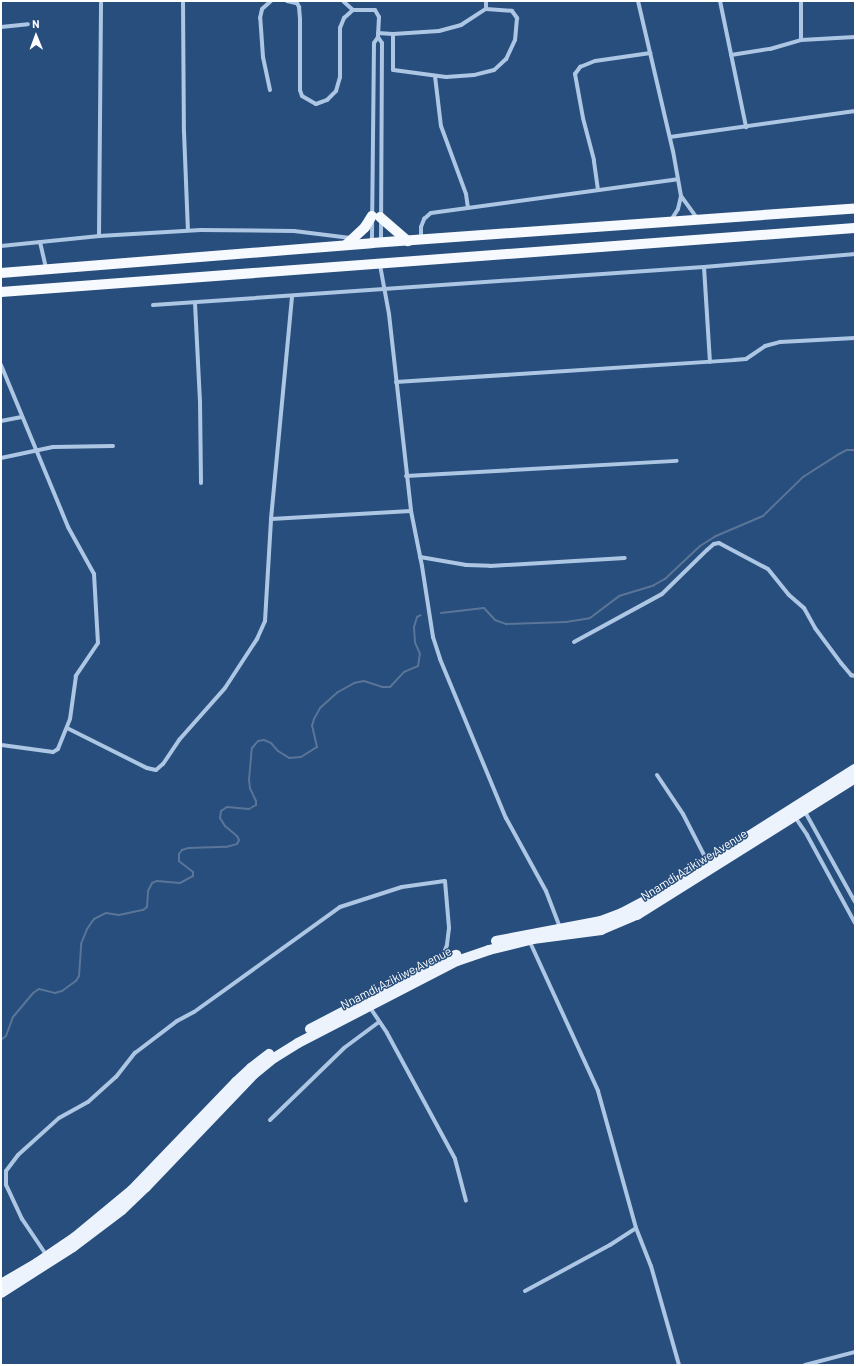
<!DOCTYPE html>
<style>
body{margin:0}
#map{position:relative;width:856px;height:1366px;overflow:hidden;background:#274e7c;font-family:Barlow,sans-serif}
div>[style]{position:absolute}
.stream>*{height:2px;margin:-1px;padding:0 1px;transform-origin:1px;border-radius:1px;background:#5a7597}
.minor>*{height:4px;margin:-2px;padding:0 2px;transform-origin:2px;border-radius:2px;background:#acc6e4}
.primary>*{height:10px;margin:-5px;padding:0 5px;transform-origin:5px;border-radius:5px;background:#ecf3fc}
.trunk>*{height:10px;margin:-5px;padding:0 5px;transform-origin:5px;border-radius:5px;background:#f6f9fe}
span{translate:-50% -50%;white-space:nowrap;text-align:center;line-height:1.15;-webkit-text-stroke:3px #274e7c;paint-order:stroke}
.street-label{font-size:12px;color:#fff}
.frame{position:absolute;inset:0;border:2px solid #fff;pointer-events:none}
.north{position:absolute;left:16px;top:16px;width:40px;height:40px;-webkit-text-stroke:3px #274e7c;paint-order:stroke;rotate:359deg;font-size:11px;font-weight:700;line-height:16px;text-align:center;color:#fff}
.north::after{content:'';display:block;margin:auto;width:14px;height:18px;background:#fff;clip-path:polygon(50% 0,100% 100%,50% 72%,0 100%)}
</style>
<div id="map">
<div class="stream">
<i style="left:441px;top:613px;width:43px;rotate:-6.6deg"></i>
<i style="left:484px;top:608px;width:16px;rotate:47deg"></i>
<i style="left:495px;top:620px;width:12px;rotate:20deg"></i>
<i style="left:506px;top:624px;width:60px;rotate:-1.9deg"></i>
<i style="left:566px;top:622px;width:24px;rotate:-9deg"></i>
<i style="left:590px;top:618px;width:36px;rotate:-37deg"></i>
<i style="left:619px;top:596px;width:37px;rotate:-17deg"></i>
<i style="left:654px;top:585px;width:13px;rotate:-29deg"></i>
<i style="left:665px;top:579px;width:48px;rotate:-43.3deg"></i>
<i style="left:700px;top:546px;width:19px;rotate:-32deg"></i>
<i style="left:716px;top:536px;width:51px;rotate:-23.1deg"></i>
<i style="left:763px;top:516px;width:56px;rotate:-44.3deg"></i>
<i style="left:803px;top:477px;width:43px;rotate:-32.6deg"></i>
<i style="left:839px;top:454px;width:9px;rotate:-27deg"></i>
<i style="left:847px;top:450px;width:8px"></i>
<i style="left:1px;top:1040px;width:6px;rotate:-39deg"></i>
<i style="left:6px;top:1036px;width:20px;rotate:-70deg"></i>
<i style="left:13px;top:1017px;width:31px;rotate:-50deg"></i>
<i style="left:33px;top:993px;width:7px;rotate:-34deg"></i>
<i style="left:39px;top:989px;width:16px;rotate:14deg"></i>
<i style="left:55px;top:993px;width:7px;rotate:-16deg"></i>
<i style="left:62px;top:991px;width:17px;rotate:-36deg"></i>
<i style="left:76px;top:981px;width:6px;rotate:-59deg"></i>
<i style="left:79px;top:976px;width:32px;rotate:-86deg"></i>
<i style="left:81px;top:944px;width:16px;rotate:-68deg"></i>
<i style="left:87px;top:929px;width:12px;rotate:-55deg"></i>
<i style="left:94px;top:919px;width:13px;rotate:-27deg"></i>
<i style="left:106px;top:913px;width:13px;rotate:9deg"></i>
<i style="left:119px;top:915px;width:25px;rotate:-12deg"></i>
<i style="left:143px;top:910px;width:5px;rotate:-37deg"></i>
<i style="left:147px;top:907px;width:16px;rotate:-86deg"></i>
<i style="left:148px;top:891px;width:9px;rotate:-63deg"></i>
<i style="left:152px;top:883px;width:5px;rotate:-22deg"></i>
<i style="left:157px;top:881px;width:23px;rotate:5deg"></i>
<i style="left:180px;top:883px;width:15px;rotate:-28deg"></i>
<i style="left:193px;top:876px;width:4px;rotate:-90deg"></i>
<i style="left:193px;top:872px;width:18px;rotate:-142deg"></i>
<i style="left:179px;top:861px;width:7px;rotate:-90deg"></i>
<i style="left:179px;top:854px;width:5px;rotate:-53deg"></i>
<i style="left:182px;top:850px;width:6px;rotate:-18deg"></i>
<i style="left:188px;top:848px;width:38px;rotate:-2deg"></i>
<i style="left:226px;top:847px;width:11px;rotate:-15deg"></i>
<i style="left:237px;top:844px;width:4px;rotate:-63deg"></i>
<i style="left:239px;top:840px;width:4px;rotate:-117deg"></i>
<i style="left:237px;top:836px;width:16px;rotate:-140deg"></i>
<i style="left:225px;top:826px;width:9px;rotate:-122deg"></i>
<i style="left:220px;top:818px;width:7px;rotate:-82deg"></i>
<i style="left:221px;top:811px;width:7px;rotate:-34deg"></i>
<i style="left:227px;top:807px;width:22px;rotate:5deg"></i>
<i style="left:249px;top:809px;width:8px;rotate:-30deg"></i>
<i style="left:256px;top:805px;width:4px;rotate:-90deg"></i>
<i style="left:256px;top:801px;width:14px;rotate:-115deg"></i>
<i style="left:250px;top:788px;width:8px;rotate:-97deg"></i>
<i style="left:249px;top:780px;width:32px;rotate:-85deg"></i>
<i style="left:252px;top:748px;width:9px;rotate:-49deg"></i>
<i style="left:258px;top:741px;width:6px;rotate:-9deg"></i>
<i style="left:264px;top:740px;width:8px;rotate:23deg"></i>
<i style="left:271px;top:743px;width:11px;rotate:49deg"></i>
<i style="left:278px;top:751px;width:13px;rotate:32deg"></i>
<i style="left:289px;top:758px;width:12px;rotate:-5deg"></i>
<i style="left:301px;top:757px;width:19px;rotate:-32deg"></i>
<i style="left:317px;top:747px;width:22px;rotate:-103deg"></i>
<i style="left:312px;top:726px;width:7px;rotate:-74deg"></i>
<i style="left:314px;top:719px;width:13px;rotate:-61deg"></i>
<i style="left:320px;top:708px;width:24px;rotate:-42deg"></i>
<i style="left:338px;top:692px;width:18px;rotate:-29deg"></i>
<i style="left:354px;top:683px;width:10px;rotate:-11deg"></i>
<i style="left:364px;top:681px;width:19px;rotate:18deg"></i>
<i style="left:382px;top:687px;width:8px"></i>
<i style="left:390px;top:687px;width:21px;rotate:-47deg"></i>
<i style="left:404px;top:672px;width:15px;rotate:-23deg"></i>
<i style="left:418px;top:666px;width:12px;rotate:-81deg"></i>
<i style="left:420px;top:654px;width:13px;rotate:-113deg"></i>
<i style="left:415px;top:642px;width:15px;rotate:-94deg"></i>
<i style="left:414px;top:627px;width:10px;rotate:-73deg"></i>
<i style="left:417px;top:617px;width:4px;rotate:-27deg"></i>
</div>
<div class="minor">
<i style="left:183px;top:1px;width:131px;rotate:89.6deg"></i>
<i style="left:184px;top:132px;width:98px;rotate:87.7deg"></i>
<i style="left:287px;top:1px;width:9px;rotate:13deg"></i>
<i style="left:296px;top:1px;width:7px;rotate:63deg"></i>
<i style="left:299px;top:7px;width:12px;rotate:85deg"></i>
<i style="left:300px;top:19px;width:71px;rotate:90deg"></i>
<i style="left:300px;top:90px;width:6px;rotate:72deg"></i>
<i style="left:302px;top:96px;width:16px;rotate:30deg"></i>
<i style="left:316px;top:104px;width:12px;rotate:-20deg"></i>
<i style="left:327px;top:100px;width:13px;rotate:-45deg"></i>
<i style="left:336px;top:91px;width:15px;rotate:-74deg"></i>
<i style="left:340px;top:77px;width:49px;rotate:-90deg"></i>
<i style="left:340px;top:28px;width:11px;rotate:-68deg"></i>
<i style="left:344px;top:18px;width:12px;rotate:-42deg"></i>
<i style="left:343px;top:1px;width:13px;rotate:42deg"></i>
<i style="left:353px;top:10px;width:22px"></i>
<i style="left:375px;top:10px;width:8px;rotate:60deg"></i>
<i style="left:379px;top:17px;width:20px;rotate:93deg"></i>
<i style="left:378px;top:37px;width:7px;rotate:124deg"></i>
<i style="left:374px;top:43px;width:199px;rotate:90.6deg"></i>
<i style="left:486px;top:1px;width:8px;rotate:90deg"></i>
<i style="left:638px;top:1px;width:154px;rotate:76.9deg"></i>
<i style="left:673px;top:151px;width:46px;rotate:79.9deg"></i>
<i style="left:681px;top:196px;width:13px;rotate:103deg"></i>
<i style="left:678px;top:209px;width:13px;rotate:122deg"></i>
<i style="left:720px;top:1px;width:129px;rotate:78.3deg"></i>
<i style="left:1px;top:27px;width:27px;rotate:-6deg"></i>
<i style="left:378px;top:33px;width:15px;rotate:4deg"></i>
<i style="left:393px;top:34px;width:46px;rotate:-3.7deg"></i>
<i style="left:439px;top:31px;width:23px;rotate:-15deg"></i>
<i style="left:461px;top:25px;width:30px;rotate:-33deg"></i>
<i style="left:486px;top:9px;width:26px;rotate:4deg"></i>
<i style="left:512px;top:11px;width:9px;rotate:54deg"></i>
<i style="left:517px;top:18px;width:22px;rotate:95deg"></i>
<i style="left:515px;top:40px;width:21px;rotate:115deg"></i>
<i style="left:506px;top:59px;width:16px;rotate:137deg"></i>
<i style="left:494px;top:70px;width:21px;rotate:166deg"></i>
<i style="left:474px;top:75px;width:28px;rotate:176deg"></i>
<i style="left:446px;top:77px;width:53px;rotate:-172.5deg"></i>
<i style="left:393px;top:70px;width:36px;rotate:-90deg"></i>
<i style="left:378px;top:37px;width:7px;rotate:56deg"></i>
<i style="left:382px;top:43px;width:199px;rotate:90.3deg"></i>
<i style="left:801px;top:40px;width:39px;rotate:-90deg"></i>
<i style="left:731px;top:55px;width:39px;rotate:-9deg"></i>
<i style="left:770px;top:49px;width:32px;rotate:-16deg"></i>
<i style="left:801px;top:40px;width:54px;rotate:-3.2deg"></i>
<i style="left:435px;top:76px;width:50px;rotate:83.2deg"></i>
<i style="left:441px;top:126px;width:72px;rotate:69.8deg"></i>
<i style="left:466px;top:194px;width:14px;rotate:82deg"></i>
<i style="left:270px;top:90px;width:34px;rotate:-102deg"></i>
<i style="left:263px;top:57px;width:39px;rotate:-94deg"></i>
<i style="left:260px;top:18px;width:9px;rotate:-77deg"></i>
<i style="left:262px;top:9px;width:12px;rotate:-42deg"></i>
<i style="left:670px;top:137px;width:187px;rotate:-8deg"></i>
<i style="left:598px;top:190px;width:30px;rotate:-98deg"></i>
<i style="left:594px;top:160px;width:43px;rotate:-104.7deg"></i>
<i style="left:583px;top:118px;width:45px;rotate:-100.3deg"></i>
<i style="left:575px;top:74px;width:9px;rotate:-54deg"></i>
<i style="left:580px;top:67px;width:16px;rotate:-22deg"></i>
<i style="left:595px;top:61px;width:56px;rotate:-8.3deg"></i>
<i style="left:681px;top:196px;width:27px;rotate:54deg"></i>
<i style="left:99px;top:236px;width:235px;rotate:-89.5deg"></i>
<i style="left:421px;top:239px;width:12px;rotate:-90deg"></i>
<i style="left:421px;top:227px;width:9px;rotate:-69deg"></i>
<i style="left:424px;top:219px;width:9px;rotate:-41deg"></i>
<i style="left:431px;top:213px;width:249px;rotate:-7.8deg"></i>
<i style="left:40px;top:242px;width:28px;rotate:77deg"></i>
<i style="left:1px;top:246px;width:99px;rotate:-5.8deg"></i>
<i style="left:99px;top:236px;width:102px;rotate:-3.4deg"></i>
<i style="left:201px;top:230px;width:93px;rotate:0.6deg"></i>
<i style="left:294px;top:231px;width:57px;rotate:7deg"></i>
<i style="left:380px;top:265px;width:50px;rotate:79.6deg"></i>
<i style="left:389px;top:314px;width:198px;rotate:83.6deg"></i>
<i style="left:411px;top:511px;width:56px;rotate:78.7deg"></i>
<i style="left:422px;top:566px;width:72px;rotate:81.2deg"></i>
<i style="left:433px;top:637px;width:23px;rotate:72deg"></i>
<i style="left:440px;top:659px;width:172px;rotate:67.5deg"></i>
<i style="left:506px;top:818px;width:83px;rotate:61.3deg"></i>
<i style="left:546px;top:891px;width:40px;rotate:69deg"></i>
<i style="left:704px;top:267px;width:95px;rotate:86.4deg"></i>
<i style="left:195px;top:303px;width:98px;rotate:87.1deg"></i>
<i style="left:200px;top:401px;width:82px;rotate:89.3deg"></i>
<i style="left:153px;top:305px;width:552px;rotate:-3.95deg"></i>
<i style="left:704px;top:267px;width:152px;rotate:-4.9deg"></i>
<i style="left:1px;top:365px;width:175px;rotate:67.5deg"></i>
<i style="left:68px;top:527px;width:54px;rotate:61deg"></i>
<i style="left:94px;top:574px;width:69px;rotate:86.7deg"></i>
<i style="left:98px;top:643px;width:40px;rotate:124deg"></i>
<i style="left:76px;top:676px;width:43px;rotate:97.9deg"></i>
<i style="left:70px;top:719px;width:32px;rotate:112deg"></i>
<i style="left:58px;top:749px;width:6px;rotate:149deg"></i>
<i style="left:53px;top:752px;width:52px;rotate:-172.3deg"></i>
<i style="left:396px;top:382px;width:339px;rotate:-3.7deg"></i>
<i style="left:734px;top:360px;width:12px;rotate:-5deg"></i>
<i style="left:746px;top:359px;width:23px;rotate:-34deg"></i>
<i style="left:765px;top:346px;width:16px;rotate:-15deg"></i>
<i style="left:780px;top:342px;width:75px;rotate:-3.1deg"></i>
<i style="left:1px;top:421px;width:21px;rotate:-11deg"></i>
<i style="left:1px;top:458px;width:53px;rotate:-11.9deg"></i>
<i style="left:53px;top:447px;width:60px;rotate:-1deg"></i>
<i style="left:406px;top:476px;width:271px;rotate:-3.2deg"></i>
<i style="left:271px;top:519px;width:140px;rotate:-3.3deg"></i>
<i style="left:420px;top:557px;width:47px;rotate:9.9deg"></i>
<i style="left:466px;top:565px;width:24px;rotate:2deg"></i>
<i style="left:490px;top:566px;width:135px;rotate:-3.4deg"></i>
<i style="left:574px;top:642px;width:100px;rotate:-28.6deg"></i>
<i style="left:662px;top:594px;width:63px;rotate:-44.4deg"></i>
<i style="left:707px;top:550px;width:9px;rotate:-41deg"></i>
<i style="left:714px;top:544px;width:5px;rotate:-11deg"></i>
<i style="left:719px;top:543px;width:55px;rotate:28deg"></i>
<i style="left:768px;top:569px;width:33px;rotate:51deg"></i>
<i style="left:789px;top:595px;width:20px;rotate:41deg"></i>
<i style="left:804px;top:608px;width:23px;rotate:61deg"></i>
<i style="left:815px;top:628px;width:44px;rotate:53.4deg"></i>
<i style="left:841px;top:663px;width:16px;rotate:50deg"></i>
<i style="left:851px;top:675px;width:4px;rotate:14deg"></i>
<i style="left:67px;top:728px;width:89px;rotate:26.6deg"></i>
<i style="left:147px;top:768px;width:9px;rotate:13deg"></i>
<i style="left:156px;top:770px;width:9px;rotate:-41deg"></i>
<i style="left:163px;top:764px;width:29px;rotate:-56deg"></i>
<i style="left:179px;top:740px;width:69px;rotate:-48.5deg"></i>
<i style="left:225px;top:688px;width:59px;rotate:-56.9deg"></i>
<i style="left:257px;top:639px;width:20px;rotate:-66deg"></i>
<i style="left:265px;top:621px;width:102px;rotate:-86.6deg"></i>
<i style="left:271px;top:519px;width:223px;rotate:-84.6deg"></i>
<i style="left:657px;top:775px;width:47px;rotate:56.3deg"></i>
<i style="left:683px;top:814px;width:53px;rotate:62.9deg"></i>
<i style="left:804px;top:810px;width:105px;rotate:61deg"></i>
<i style="left:795px;top:817px;width:22px;rotate:56deg"></i>
<i style="left:807px;top:835px;width:100px;rotate:61.4deg"></i>
<i style="left:529px;top:940px;width:166px;rotate:65.4deg"></i>
<i style="left:598px;top:1091px;width:142px;rotate:74.5deg"></i>
<i style="left:636px;top:1228px;width:41px;rotate:68.5deg"></i>
<i style="left:651px;top:1266px;width:103px;rotate:74.2deg"></i>
<i style="left:369px;top:1006px;width:32px;rotate:56deg"></i>
<i style="left:387px;top:1033px;width:143px;rotate:61.6deg"></i>
<i style="left:455px;top:1159px;width:43px;rotate:75.3deg"></i>
<i style="left:270px;top:1120px;width:103px;rotate:-44.2deg"></i>
<i style="left:344px;top:1048px;width:44px;rotate:-36.6deg"></i>
<i style="left:47px;top:1256px;width:45px;rotate:-124deg"></i>
<i style="left:22px;top:1219px;width:38px;rotate:-115deg"></i>
<i style="left:6px;top:1185px;width:14px;rotate:-90deg"></i>
<i style="left:6px;top:1171px;width:20px;rotate:-53deg"></i>
<i style="left:18px;top:1155px;width:55px;rotate:-42.1deg"></i>
<i style="left:59px;top:1118px;width:33px;rotate:-29deg"></i>
<i style="left:88px;top:1102px;width:38px;rotate:-42deg"></i>
<i style="left:116px;top:1077px;width:31px;rotate:-52deg"></i>
<i style="left:135px;top:1053px;width:53px;rotate:-37.3deg"></i>
<i style="left:177px;top:1021px;width:19px;rotate:-28deg"></i>
<i style="left:194px;top:1012px;width:180px;rotate:-35.7deg"></i>
<i style="left:340px;top:907px;width:65px;rotate:-17.9deg"></i>
<i style="left:402px;top:887px;width:43px;rotate:-7.9deg"></i>
<i style="left:445px;top:881px;width:47px;rotate:85.1deg"></i>
<i style="left:449px;top:928px;width:17px;rotate:97deg"></i>
<i style="left:447px;top:945px;width:14px;rotate:111deg"></i>
<i style="left:525px;top:1291px;width:97px;rotate:-28.4deg"></i>
<i style="left:610px;top:1245px;width:31px;rotate:-33deg"></i>
<i style="left:805px;top:1365px;width:52px;rotate:-14.6deg"></i>
</div>
<div class="primary">
<i style="left:496px;top:941px;width:107px;rotate:-10.8deg"></i>
<i style="left:601px;top:921px;width:22px;rotate:-21deg"></i>
<i style="left:622px;top:913px;width:36px;rotate:-28deg"></i>
<i style="left:654px;top:896px;width:238px;rotate:-32.3deg"></i>
<i style="left:310px;top:1029px;width:142px;rotate:-27.6deg"></i>
<i style="left:436px;top:963px;width:22px;rotate:-22deg"></i>
<i style="left:1px;top:1284px;width:42px;rotate:-30.3deg"></i>
<i style="left:37px;top:1263px;width:46px;rotate:-34.4deg"></i>
<i style="left:75px;top:1237px;width:74px;rotate:-39.5deg"></i>
<i style="left:132px;top:1190px;width:150px;rotate:-46.1deg"></i>
<i style="left:236px;top:1082px;width:21px;rotate:-43deg"></i>
<i style="left:251px;top:1068px;width:23px;rotate:-38deg"></i>
<i style="left:1px;top:1293px;width:85px;rotate:-32.6deg"></i>
<i style="left:73px;top:1247px;width:61px;rotate:-37.1deg"></i>
<i style="left:122px;top:1210px;width:33px;rotate:-44deg"></i>
<i style="left:146px;top:1187px;width:156px;rotate:-46.3deg"></i>
<i style="left:254px;top:1074px;width:26px;rotate:-39deg"></i>
<i style="left:274px;top:1058px;width:28px;rotate:-32deg"></i>
<i style="left:298px;top:1043px;width:179px;rotate:-27.3deg"></i>
<i style="left:457px;top:961px;width:34px;rotate:-19deg"></i>
<i style="left:489px;top:950px;width:45px;rotate:-14deg"></i>
<i style="left:533px;top:939px;width:69px;rotate:-7.5deg"></i>
<i style="left:601px;top:930px;width:39px;rotate:-23deg"></i>
<i style="left:637px;top:915px;width:257px;rotate:-32.1deg"></i>
</div>
<div class="trunk">
<i style="left:380px;top:217px;width:37px;rotate:41deg"></i>
<i style="left:346px;top:245px;width:26px;rotate:-43deg"></i>
<i style="left:365px;top:227px;width:13px;rotate:-58deg"></i>
<i style="left:1px;top:273px;width:372px;rotate:-4.6deg"></i>
<i style="left:372px;top:243px;width:484px;rotate:-4.1deg"></i>
<i style="left:1px;top:292px;width:856px;rotate:-4.29deg"></i>
</div>
<div class="street-label">
<span style="left:694px;top:865px;rotate:-32deg">Nnamdi Azikiwe Avenue</span>
<span style="left:396px;top:978px;rotate:-27deg">Nnamdi Azikiwe Avenue</span>
</div>
<div class="frame"></div>
<div class="north">N</div>
</div>
